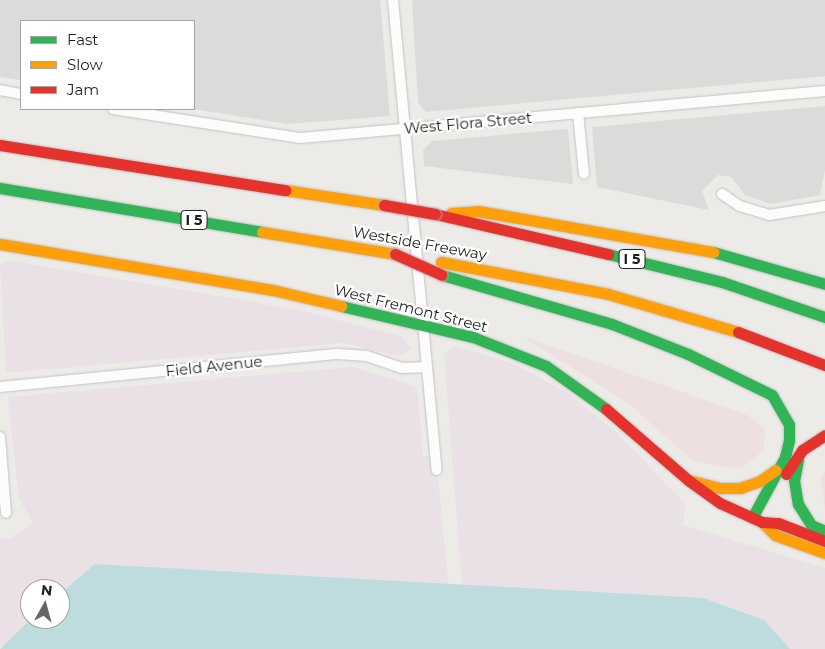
<!DOCTYPE html>
<style>
body{margin:0}
#map{position:relative;width:825px;height:649px;overflow:hidden;background:#edebe8;font-family:Montserrat,sans-serif}
div>[style]{position:absolute}
.residential>*{inset:0;background:#dcdbd9}
.commercial>*{inset:0;background:#eee0e0}
.industrial>*{inset:0;background:#eae1e7}
.water>*{inset:0;background:#bedcde}
.roads{filter:drop-shadow(0 0 1px #c3c2c0) drop-shadow(0 0 1px #c3c2c0)}
.street>*{height:10px;margin:-5px;padding:0 5px;transform-origin:5px;border-radius:5px;background:#fcfcfc}
.fast>*{height:11px;margin:-5.5px;padding:0 5.5px;transform-origin:5.5px;border-radius:5.5px;background:#30b455}
.slow>*{height:11px;margin:-5.5px;padding:0 5.5px;transform-origin:5.5px;border-radius:5.5px;background:#ff9f0a}
.jam>*{height:11px;margin:-5.5px;padding:0 5.5px;transform-origin:5.5px;border-radius:5.5px;background:#e5322d}
.bridges{filter:drop-shadow(0 0 1px #c0a1ae) drop-shadow(0 0 1px #c0a1ae)}
.jam-bridge>*{height:11px;margin:-5.5px;padding:0 5.5px;transform-origin:5.5px;border-radius:5.5px;background:#e5322d}
span{translate:-50% -50%;white-space:nowrap;text-align:center;line-height:1.15;-webkit-text-stroke:4.5px #fff;paint-order:stroke}
.shield-label span{padding:1px 4px;background:#fff;border:1px solid;border-radius:4px;-webkit-text-stroke-width:0}
.shield-label{font-size:14px;color:#1f1f1f;font-weight:700}
.street-label{font-size:15px;color:#1f1f1f}
.legend{position:absolute;left:20px;top:20px;width:175px;height:90px;box-sizing:border-box;background:#fff;border:1px solid #a5a5a5;margin:0;padding:6px 9px;list-style:none;font-size:15px;color:#1f1f1f}
.legend li{display:flex;align-items:center;gap:10px;height:25px}
.legend b{width:25px;border:1px solid #a5a5a5}
.north{position:absolute;left:20px;top:579px;width:50px;height:50px;box-sizing:border-box;background:#fff;border:1px solid #a5a5a5;border-radius:50%;rotate:7deg;font-size:14px;font-weight:700;line-height:20px;text-align:center;color:#1f1f1f}
.north::after{content:'';display:block;margin:auto;width:18px;height:22px;background:#676665;clip-path:polygon(50% 0,100% 100%,50% 72%,0 100%)}
</style>
<div id="map">
<div class="residential">
<i style="clip-path:polygon(0 0,380px 0,390px 116px,287px 124px,194px 109px,194px 21px,21px 21px,21px 80px,0 77px)"></i>
<i style="clip-path:polygon(412px 0,825px 0,825px 76px,426px 112px,418px 103px)"></i>
<i style="clip-path:polygon(825px 106px,825px 170px,820px 195px,771px 204px,745px 195px,731px 177px,718px 175px,702px 191px,709px 210px,597px 187px,592px 127px)"></i>
<i style="clip-path:polygon(568px 129px,573px 184px,424px 166px,423px 150px,433px 141px)"></i>
</div>
<div class="commercial">
<i style="clip-path:polygon(522px 336px,746px 414px,765px 429px,764px 450px,741px 469px,693px 461px,630px 405px)"></i>
<i style="clip-path:polygon(825px 472px,825px 508px,820px 477px)"></i>
</div>
<div class="industrial">
<i style="clip-path:polygon(8px 260px,299px 310px,403px 337px,411px 349px,400px 356px,343px 343px,6px 373px,0 265px)"></i>
<i style="clip-path:polygon(456px 346px,516px 365px,568px 393px,613px 429px,685px 503px,683px 525px,825px 568px,825px 649px,459px 649px,60px 618px,60px 589px,30px 589px,30px 619px,59px 619px,19px 646px,0 645px,0 538px,9px 539px,33px 522px,19px 500px,8px 397px,354px 367px,417px 387px,423px 456px,436px 456px,450px 599px,463px 600px,444px 354px)"></i>
</div>
<div class="water">
<i style="clip-path:polygon(95px 564px,703px 598px,764px 620px,790px 649px,0 649px,31px 619px,60px 619px,60px 594px)"></i>
</div>
<div class="roads">
<div class="street">
<i style="left:393px;top:0;width:472px;rotate:84.7deg"></i>
<i style="left:0;top:90px;width:21px;rotate:11deg"></i>
<i style="left:113px;top:109px;width:190px;rotate:8.8deg"></i>
<i style="left:301px;top:138px;width:526px;rotate:-5.13deg"></i>
<i style="left:578px;top:113px;width:61px;rotate:84.4deg"></i>
<i style="left:722px;top:194px;width:22px;rotate:34deg"></i>
<i style="left:740px;top:206px;width:30px;rotate:17deg"></i>
<i style="left:769px;top:215px;width:57px;rotate:-9.1deg"></i>
<i style="left:0;top:387px;width:340px;rotate:-5.6deg"></i>
<i style="left:338px;top:354px;width:29px;rotate:4deg"></i>
<i style="left:367px;top:356px;width:36px;rotate:19deg"></i>
<i style="left:401px;top:368px;width:24px;rotate:-2deg"></i>
<i style="left:0;top:437px;width:76px;rotate:85.5deg"></i>
</div>
<div class="fast">
<i style="left:0;top:188px;width:266px;rotate:9.5deg"></i>
<i style="left:713px;top:252px;width:116px;rotate:15.9deg"></i>
<i style="left:608px;top:254px;width:117px;rotate:13.8deg"></i>
<i style="left:722px;top:282px;width:109px;rotate:18.8deg"></i>
<i style="left:442px;top:275px;width:177px;rotate:16.1deg"></i>
<i style="left:612px;top:324px;width:82px;rotate:21.5deg"></i>
<i style="left:688px;top:354px;width:93px;rotate:26deg"></i>
<i style="left:772px;top:395px;width:34px;rotate:60deg"></i>
<i style="left:789px;top:425px;width:15px;rotate:90deg"></i>
<i style="left:789px;top:440px;width:17px;rotate:103deg"></i>
<i style="left:785px;top:457px;width:69px;rotate:118.4deg"></i>
<i style="left:341px;top:306px;width:136px;rotate:13.2deg"></i>
<i style="left:473px;top:337px;width:79px;rotate:21.7deg"></i>
<i style="left:546px;top:366px;width:74px;rotate:35.6deg"></i>
<i style="left:798px;top:460px;width:20px;rotate:101deg"></i>
<i style="left:794px;top:480px;width:24px;rotate:81deg"></i>
<i style="left:798px;top:504px;width:25px;rotate:58deg"></i>
<i style="left:811px;top:525px;width:15px;rotate:23deg"></i>
</div>
<div class="slow">
<i style="left:285px;top:190px;width:100px;rotate:8.6deg"></i>
<i style="left:451px;top:213px;width:27px;rotate:-4deg"></i>
<i style="left:478px;top:211px;width:239px;rotate:9.9deg"></i>
<i style="left:262px;top:232px;width:135px;rotate:9.4deg"></i>
<i style="left:0;top:244px;width:277px;rotate:9.6deg"></i>
<i style="left:273px;top:290px;width:70px;rotate:13.2deg"></i>
<i style="left:441px;top:262px;width:170px;rotate:10.8deg"></i>
<i style="left:608px;top:294px;width:135px;rotate:16.3deg"></i>
<i style="left:688px;top:480px;width:32px;rotate:14deg"></i>
<i style="left:719px;top:488px;width:21px"></i>
<i style="left:740px;top:488px;width:21px;rotate:-19deg"></i>
<i style="left:760px;top:481px;width:19px;rotate:-35deg"></i>
<i style="left:762px;top:522px;width:18px;rotate:45deg"></i>
<i style="left:775px;top:535px;width:53px;rotate:19.8deg"></i>
</div>
<div class="jam">
<i style="left:0;top:145px;width:289px;rotate:9deg"></i>
<i style="left:435px;top:214px;width:178px;rotate:13deg"></i>
<i style="left:738px;top:332px;width:93px;rotate:20.8deg"></i>
<i style="left:606px;top:409px;width:108px;rotate:40.9deg"></i>
<i style="left:688px;top:480px;width:39px;rotate:36deg"></i>
<i style="left:720px;top:503px;width:46px;rotate:24.3deg"></i>
<i style="left:762px;top:522px;width:16px;rotate:4deg"></i>
<i style="left:778px;top:523px;width:50px;rotate:21deg"></i>
<i style="left:786px;top:474px;width:29px;rotate:-56deg"></i>
<i style="left:802px;top:450px;width:27px;rotate:-33deg"></i>
</div>
</div>
<div class="bridges">
<div class="jam-bridge">
<i style="left:384px;top:205px;width:52px;rotate:10deg"></i>
<i style="left:395px;top:254px;width:51px;rotate:24.1deg"></i>
</div>
</div>
<div class="shield-label">
<span style="left:194px;top:220px">I 5</span>
<span style="left:632px;top:259px">I 5</span>
</div>
<div class="street-label">
<span style="left:468px;top:123px;rotate:-5deg">West Flora Street</span>
<span style="left:420px;top:243px;rotate:10deg">Westside Freeway</span>
<span style="left:411px;top:308px;rotate:14deg">West Fremont Street</span>
<span style="left:214px;top:366px;rotate:-6deg">Field Avenue</span>
</div>
<ul class="legend">
<li><b style="height:6px;background:#30b455"></b>Fast</li>
<li><b style="height:6px;background:#ff9f0a"></b>Slow</li>
<li><b style="height:6px;background:#e5322d"></b>Jam</li>
</ul>
<div class="north">N</div>
</div>
